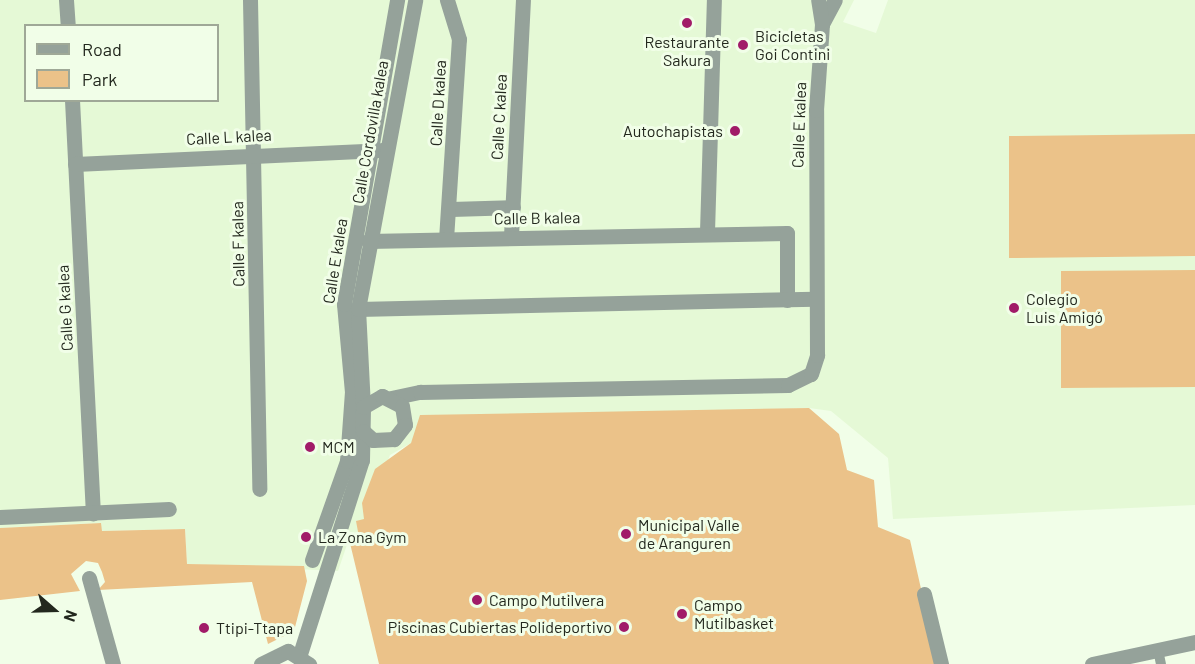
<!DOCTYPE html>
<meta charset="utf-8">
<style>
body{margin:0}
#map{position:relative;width:1195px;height:664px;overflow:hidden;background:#f1fee8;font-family:Barlow,sans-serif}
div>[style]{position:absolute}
.built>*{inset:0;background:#e5f9d6}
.green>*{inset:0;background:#ebc289}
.pedestrian>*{height:10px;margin:-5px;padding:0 5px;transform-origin:5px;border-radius:5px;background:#95a29a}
.minor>*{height:15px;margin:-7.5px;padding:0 7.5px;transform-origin:7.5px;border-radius:7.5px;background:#95a29a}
.tertiary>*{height:15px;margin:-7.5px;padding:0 7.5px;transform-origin:7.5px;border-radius:7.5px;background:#95a29a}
.dots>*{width:16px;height:16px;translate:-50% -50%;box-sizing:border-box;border:3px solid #f1fee8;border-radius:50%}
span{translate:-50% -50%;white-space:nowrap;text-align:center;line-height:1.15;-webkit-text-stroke:6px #f1fee8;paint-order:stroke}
.poi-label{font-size:16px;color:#23281e}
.left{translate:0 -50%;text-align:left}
.right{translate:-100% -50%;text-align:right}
.street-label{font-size:16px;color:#23281e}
.legend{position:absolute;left:24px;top:24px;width:195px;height:78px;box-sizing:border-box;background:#f1fee8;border:2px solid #9fa897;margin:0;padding:8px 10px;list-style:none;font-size:18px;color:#23281e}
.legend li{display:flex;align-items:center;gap:12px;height:30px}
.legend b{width:30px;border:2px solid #9fa897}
.north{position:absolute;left:24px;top:580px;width:60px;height:60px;-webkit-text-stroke:4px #f1fee8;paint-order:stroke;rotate:110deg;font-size:16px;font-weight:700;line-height:24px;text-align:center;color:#23281e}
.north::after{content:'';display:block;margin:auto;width:21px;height:27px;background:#23281e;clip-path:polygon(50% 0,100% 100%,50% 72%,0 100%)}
</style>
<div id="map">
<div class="built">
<i style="clip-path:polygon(evenodd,0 0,854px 0,843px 22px,876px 33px,888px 0,1195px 0,1195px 505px,893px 519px,888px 458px,831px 411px,809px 408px,419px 427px,411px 443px,390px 455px,359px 537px,349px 539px,338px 571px,187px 564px,185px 529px,102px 531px,100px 523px,0 528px,0 0,26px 26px,218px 26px,218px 100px,26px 100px,26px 26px)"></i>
</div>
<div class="green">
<i style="clip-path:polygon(1195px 134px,1195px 256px,1009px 258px,1009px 136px)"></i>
<i style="clip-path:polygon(1195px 270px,1195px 387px,1061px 388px,1061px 271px)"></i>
<i style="clip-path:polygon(809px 408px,839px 434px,847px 470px,874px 480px,878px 527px,910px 540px,938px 664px,379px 664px,349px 539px,359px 537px,356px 521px,364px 519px,362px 503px,375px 469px,411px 443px,420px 415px)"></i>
<i style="clip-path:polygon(101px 523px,102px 531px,185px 529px,187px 564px,304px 566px,307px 581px,294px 631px,268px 644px,252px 582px,98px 590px,105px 582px,102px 572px,98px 563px,86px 561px,71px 574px,80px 591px,0 600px,0 528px)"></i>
</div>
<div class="pedestrian">
<i style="left:1158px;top:650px;width:14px;rotate:78deg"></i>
</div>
<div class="minor">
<i style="left:66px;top:0;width:26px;rotate:86deg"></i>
<i style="left:250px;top:0;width:489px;rotate:88.9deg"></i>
<i style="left:72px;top:100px;width:414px;rotate:87.1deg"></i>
<i style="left:75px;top:164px;width:306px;rotate:-2.6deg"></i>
<i style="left:451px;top:209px;width:62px;rotate:-1.8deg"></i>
<i style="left:707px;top:232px;width:232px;rotate:-88.3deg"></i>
<i style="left:511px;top:236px;width:236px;rotate:-87.1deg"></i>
<i style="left:446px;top:239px;width:200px;rotate:-86.3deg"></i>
<i style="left:459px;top:39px;width:41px;rotate:-107.1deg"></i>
<i style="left:368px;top:241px;width:419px;rotate:-1.1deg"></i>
<i style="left:787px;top:233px;width:67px;rotate:90deg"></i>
<i style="left:358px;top:309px;width:457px;rotate:-1.3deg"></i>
<i style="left:0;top:517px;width:169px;rotate:-2.7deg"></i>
<i style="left:312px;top:560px;width:105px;rotate:-70.5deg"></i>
<i style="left:347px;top:461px;width:69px;rotate:-85.9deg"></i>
<i style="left:352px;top:392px;width:88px;rotate:-95.2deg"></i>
<i style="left:344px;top:304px;width:309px;rotate:-80.1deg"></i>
<i style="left:89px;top:578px;width:89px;rotate:74.4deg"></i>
<i style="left:924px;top:594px;width:72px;rotate:76.3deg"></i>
</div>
<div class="tertiary">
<i style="left:822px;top:24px;width:27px;rotate:-62deg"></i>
<i style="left:391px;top:398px;width:30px;rotate:-12deg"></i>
<i style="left:420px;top:392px;width:368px;rotate:-1.1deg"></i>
<i style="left:788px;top:385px;width:25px;rotate:-26deg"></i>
<i style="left:811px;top:374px;width:20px;rotate:-72deg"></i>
<i style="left:817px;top:355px;width:245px;rotate:-90.2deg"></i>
<i style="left:816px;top:110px;width:86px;rotate:-86deg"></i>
<i style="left:822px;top:24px;width:24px;rotate:-99deg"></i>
<i style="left:363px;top:407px;width:98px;rotate:-92.9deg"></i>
<i style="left:358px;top:309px;width:314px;rotate:-79.5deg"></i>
<i style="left:300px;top:654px;width:204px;rotate:-72.3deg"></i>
<i style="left:362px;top:460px;width:53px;rotate:-88.9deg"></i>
<i style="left:363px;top:407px;width:22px;rotate:-30deg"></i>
<i style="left:382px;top:396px;width:22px;rotate:27deg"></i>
<i style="left:402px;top:406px;width:19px;rotate:81deg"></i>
<i style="left:405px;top:425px;width:18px;rotate:128deg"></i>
<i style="left:394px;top:439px;width:21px;rotate:177deg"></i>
<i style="left:373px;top:440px;width:13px;rotate:-138deg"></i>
<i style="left:261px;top:664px;width:30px;rotate:-26deg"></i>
<i style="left:288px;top:651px;width:25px;rotate:32deg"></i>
<i style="left:1092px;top:664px;width:105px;rotate:-12.1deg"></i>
</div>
<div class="dots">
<i style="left:687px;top:23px;background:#a11b68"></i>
<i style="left:743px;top:45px;background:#a11b68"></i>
<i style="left:735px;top:131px;background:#a11b68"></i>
<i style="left:1014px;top:308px;background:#a11b68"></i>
<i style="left:310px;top:447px;background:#a11b68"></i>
<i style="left:626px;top:534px;background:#a11b68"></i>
<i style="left:306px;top:537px;background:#a11b68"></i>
<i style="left:477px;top:600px;background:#a11b68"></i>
<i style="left:682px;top:614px;background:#a11b68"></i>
<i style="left:624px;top:627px;background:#a11b68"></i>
<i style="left:204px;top:628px;background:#a11b68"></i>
</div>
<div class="poi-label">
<span class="left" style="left:755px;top:45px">Bicicletas<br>Goi Contini</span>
<span style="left:687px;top:51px">Restaurante<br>Sakura</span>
<span class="right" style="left:723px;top:131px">Autochapistas</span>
<span class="left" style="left:1026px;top:308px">Colegio<br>Luis Amigó</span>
<span class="left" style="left:322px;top:447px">MCM</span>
<span class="left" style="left:638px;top:534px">Municipal Valle<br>de Aranguren</span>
<span class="left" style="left:318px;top:537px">La Zona Gym</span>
<span class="left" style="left:489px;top:600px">Campo Mutilvera</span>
<span class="left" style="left:694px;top:614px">Campo<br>Mutilbasket</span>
<span class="right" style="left:612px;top:627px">Piscinas Cubiertas Polideportivo</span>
<span class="left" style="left:216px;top:628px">Ttipi-Ttapa</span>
</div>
<div class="street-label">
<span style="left:438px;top:103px;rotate:-87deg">Calle D kalea</span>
<span style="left:499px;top:117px;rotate:-87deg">Calle C kalea</span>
<span style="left:799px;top:125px;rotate:-88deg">Calle E kalea</span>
<span style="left:370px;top:132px;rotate:-80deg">Calle Cordovilla kalea</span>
<span style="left:229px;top:137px;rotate:-3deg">Calle L kalea</span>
<span style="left:537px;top:218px;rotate:-1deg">Calle B kalea</span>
<span style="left:238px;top:244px;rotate:-91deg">Calle F kalea</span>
<span style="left:335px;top:261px;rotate:-81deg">Calle E kalea</span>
<span style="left:65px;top:308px;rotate:-93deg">Calle G kalea</span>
</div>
<ul class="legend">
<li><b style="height:8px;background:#95a29a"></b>Road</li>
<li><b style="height:16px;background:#ebc289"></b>Park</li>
</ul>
<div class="north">N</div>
</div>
